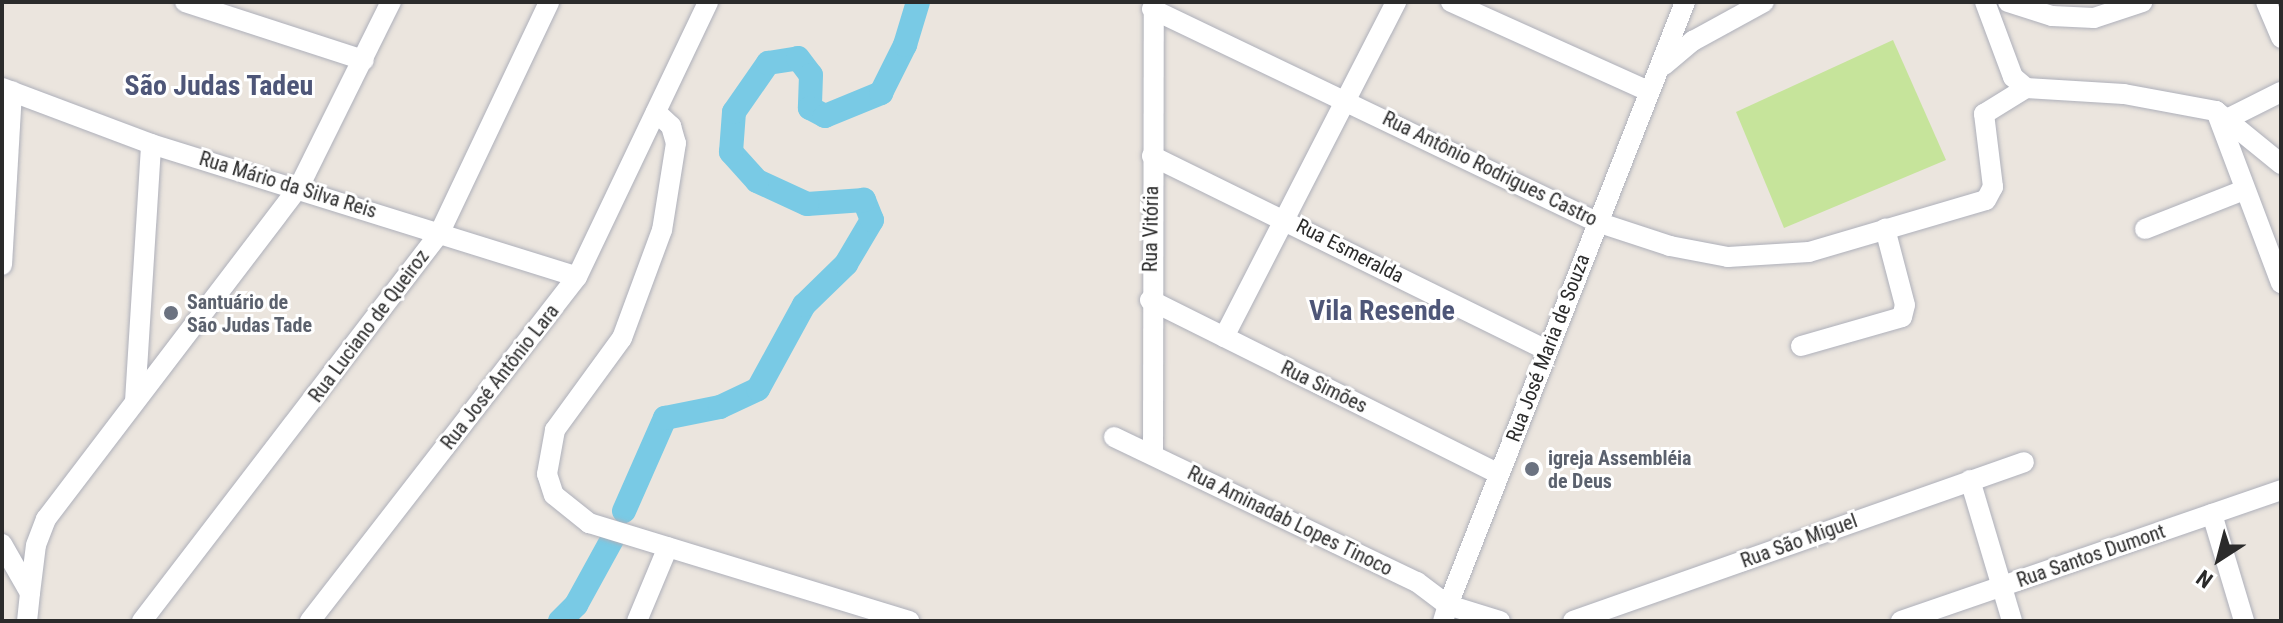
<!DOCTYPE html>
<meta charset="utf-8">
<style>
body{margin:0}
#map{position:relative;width:2283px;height:623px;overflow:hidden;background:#ebe5de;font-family:"Roboto Condensed",sans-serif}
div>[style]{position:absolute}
.pitch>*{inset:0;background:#c6e49b}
.river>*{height:24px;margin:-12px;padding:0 12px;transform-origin:12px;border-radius:12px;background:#79cae5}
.roads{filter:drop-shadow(0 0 2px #aeb0ba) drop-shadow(0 0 2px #aeb0ba)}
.minor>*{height:20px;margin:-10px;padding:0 10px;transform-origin:10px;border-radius:10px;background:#fff}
.dots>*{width:22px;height:22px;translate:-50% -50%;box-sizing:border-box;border:4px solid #fff;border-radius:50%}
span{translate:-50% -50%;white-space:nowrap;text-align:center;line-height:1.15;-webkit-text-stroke:6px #fff;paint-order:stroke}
.street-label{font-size:20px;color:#2b2b2b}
.worship-label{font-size:20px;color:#5b616d;font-weight:700}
.left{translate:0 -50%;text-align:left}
.district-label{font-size:28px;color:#4e5678;font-weight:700}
.frame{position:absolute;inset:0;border:4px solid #2b2b2b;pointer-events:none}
.north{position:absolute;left:2179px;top:519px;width:80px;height:80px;-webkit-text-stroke:6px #fff;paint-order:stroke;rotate:216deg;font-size:22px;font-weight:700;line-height:32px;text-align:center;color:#2b2b2b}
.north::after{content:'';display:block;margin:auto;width:28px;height:36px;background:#2b2b2b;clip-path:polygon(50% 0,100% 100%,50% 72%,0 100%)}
</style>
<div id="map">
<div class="pitch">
<i style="clip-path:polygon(1893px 40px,1946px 160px,1784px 228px,1736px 112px)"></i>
</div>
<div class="river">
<i style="left:624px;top:511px;width:102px;rotate:-66.2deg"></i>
<i style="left:665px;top:418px;width:56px;rotate:-11.3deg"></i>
<i style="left:720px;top:407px;width:42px;rotate:-25.3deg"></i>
<i style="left:758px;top:389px;width:96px;rotate:-61.3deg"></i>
<i style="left:804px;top:305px;width:59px;rotate:-44.3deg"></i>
<i style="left:846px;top:264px;width:51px;rotate:-59.4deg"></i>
<i style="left:872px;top:220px;width:22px;rotate:-112deg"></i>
<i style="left:864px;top:200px;width:57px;rotate:176deg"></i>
<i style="left:807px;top:204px;width:55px;rotate:-155.3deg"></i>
<i style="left:757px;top:181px;width:39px;rotate:-132deg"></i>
<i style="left:731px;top:152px;width:40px;rotate:-85.7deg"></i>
<i style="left:734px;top:112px;width:60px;rotate:-55.2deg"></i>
<i style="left:768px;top:63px;width:30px;rotate:-9deg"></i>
<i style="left:798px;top:58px;width:21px;rotate:53deg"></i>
<i style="left:811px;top:75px;width:33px;rotate:92deg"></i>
<i style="left:810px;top:108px;width:17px;rotate:28deg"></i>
<i style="left:825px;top:116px;width:61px;rotate:-22.3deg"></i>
<i style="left:881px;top:93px;width:54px;rotate:-63.4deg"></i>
<i style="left:905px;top:45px;width:45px;rotate:-73.2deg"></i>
<i style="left:560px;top:621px;width:23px;rotate:-45deg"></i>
<i style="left:576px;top:605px;width:81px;rotate:-61.2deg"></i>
</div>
<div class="roads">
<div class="minor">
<i style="left:185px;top:2px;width:188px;rotate:18deg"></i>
<i style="left:1451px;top:2px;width:216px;rotate:24.3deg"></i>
<i style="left:1985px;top:2px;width:80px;rotate:69.5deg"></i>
<i style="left:2013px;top:77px;width:17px;rotate:40deg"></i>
<i style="left:2026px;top:88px;width:98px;rotate:3.5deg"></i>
<i style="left:2124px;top:94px;width:94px;rotate:10.5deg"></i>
<i style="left:2216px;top:111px;width:84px;rotate:39.2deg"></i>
<i style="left:2008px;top:2px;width:46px;rotate:17.7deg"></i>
<i style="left:2052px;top:16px;width:42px;rotate:2.7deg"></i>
<i style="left:2094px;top:18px;width:51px;rotate:-18.4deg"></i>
<i style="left:2266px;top:2px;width:39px;rotate:67deg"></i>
<i style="left:1152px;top:9px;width:493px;rotate:25.6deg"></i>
<i style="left:1597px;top:222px;width:77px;rotate:18.2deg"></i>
<i style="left:1670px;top:246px;width:59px;rotate:10.7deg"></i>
<i style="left:1728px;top:257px;width:81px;rotate:-3.5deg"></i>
<i style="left:1809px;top:252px;width:184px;rotate:-16.4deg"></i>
<i style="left:1986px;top:200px;width:15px;rotate:-62deg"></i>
<i style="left:1993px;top:187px;width:74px;rotate:-97deg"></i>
<i style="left:1984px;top:114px;width:49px;rotate:-31.8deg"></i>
<i style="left:1664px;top:65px;width:38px;rotate:-40deg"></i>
<i style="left:1693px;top:41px;width:81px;rotate:-28.8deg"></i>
<i style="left:2px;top:88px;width:159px;rotate:20.6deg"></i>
<i style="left:151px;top:144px;width:446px;rotate:17.3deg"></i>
<i style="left:2216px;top:111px;width:184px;rotate:69.3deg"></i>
<i style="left:656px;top:112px;width:21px;rotate:43deg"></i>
<i style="left:671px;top:126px;width:18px;rotate:74deg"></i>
<i style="left:676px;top:143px;width:88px;rotate:99.1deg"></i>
<i style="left:662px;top:230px;width:115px;rotate:110.3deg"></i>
<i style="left:622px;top:338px;width:114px;rotate:126.1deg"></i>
<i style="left:555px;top:430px;width:45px;rotate:100.3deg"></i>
<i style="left:547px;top:474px;width:22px;rotate:72deg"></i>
<i style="left:554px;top:495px;width:45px;rotate:38.7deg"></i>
<i style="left:589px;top:523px;width:335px;rotate:17deg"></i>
<i style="left:2229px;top:118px;width:58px;rotate:-26.6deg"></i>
<i style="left:1152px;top:156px;width:440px;rotate:26.2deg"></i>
<i style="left:2145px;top:229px;width:106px;rotate:-21.5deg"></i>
<i style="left:2px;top:265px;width:174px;rotate:-86.7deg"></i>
<i style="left:1150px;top:300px;width:390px;rotate:26.5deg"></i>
<i style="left:1224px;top:337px;width:377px;rotate:-62.8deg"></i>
<i style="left:1801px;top:346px;width:105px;rotate:-16deg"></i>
<i style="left:1902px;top:317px;width:12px;rotate:-76deg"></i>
<i style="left:1905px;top:305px;width:79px;rotate:-104.7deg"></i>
<i style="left:135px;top:401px;width:257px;rotate:-86.4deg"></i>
<i style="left:1114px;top:437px;width:336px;rotate:25.6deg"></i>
<i style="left:1417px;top:582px;width:39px;rotate:37deg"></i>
<i style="left:1448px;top:605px;width:17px;rotate:107deg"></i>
<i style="left:1153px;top:455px;width:453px;rotate:-89.9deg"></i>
<i style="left:1970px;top:480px;width:147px;rotate:73.4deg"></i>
<i style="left:2212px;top:514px;width:112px;rotate:73.3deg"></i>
<i style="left:2px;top:544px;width:56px;rotate:60.3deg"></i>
<i style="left:30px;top:593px;width:28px;rotate:96deg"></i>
<i style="left:30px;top:593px;width:48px;rotate:-82.9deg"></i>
<i style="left:36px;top:545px;width:28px;rotate:-69deg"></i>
<i style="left:46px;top:519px;width:417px;rotate:-52.7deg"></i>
<i style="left:299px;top:187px;width:207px;rotate:-63.6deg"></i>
<i style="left:142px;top:621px;width:490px;rotate:-52.5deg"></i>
<i style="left:440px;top:232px;width:255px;rotate:-64.6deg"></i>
<i style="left:310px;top:621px;width:435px;rotate:-52.2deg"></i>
<i style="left:577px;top:277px;width:305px;rotate:-64.5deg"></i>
<i style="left:637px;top:621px;width:80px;rotate:-67.3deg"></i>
<i style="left:1500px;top:621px;width:54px;rotate:-162.9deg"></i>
<i style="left:1448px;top:605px;width:648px;rotate:-68.54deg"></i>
<i style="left:1573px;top:621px;width:478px;rotate:-19.4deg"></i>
<i style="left:1901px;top:621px;width:402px;rotate:-19deg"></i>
</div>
</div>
<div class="dots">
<i style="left:171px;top:313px;background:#6b7280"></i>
<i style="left:1532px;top:469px;background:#6b7280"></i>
</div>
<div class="street-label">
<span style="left:1490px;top:169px;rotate:26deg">Rua Antônio Rodrigues Castro</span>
<span style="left:288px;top:185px;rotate:17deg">Rua Mário da Silva Reis</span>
<span style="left:1151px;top:229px;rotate:-89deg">Rua Vitória</span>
<span style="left:1350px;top:251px;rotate:27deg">Rua Esmeralda</span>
<span style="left:369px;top:326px;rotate:-53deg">Rua Luciano de Queiroz</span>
<span style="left:1548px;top:348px;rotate:-69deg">Rua José Maria de Souza</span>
<span style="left:500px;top:377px;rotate:-52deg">Rua José Antônio Lara</span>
<span style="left:1324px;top:387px;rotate:26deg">Rua Simões</span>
<span style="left:1290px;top:521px;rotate:26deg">Rua Aminadab Lopes Tinoco</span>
<span style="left:1799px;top:541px;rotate:-20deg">Rua São Miguel</span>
<span style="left:2091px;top:556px;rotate:-19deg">Rua Santos Dumont</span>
</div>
<div class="worship-label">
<span class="left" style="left:187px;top:314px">Santuário de<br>São Judas Tade</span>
<span class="left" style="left:1548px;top:470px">igreja Assembléia<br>de Deus</span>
</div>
<div class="district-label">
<span style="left:219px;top:86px">São Judas Tadeu</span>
<span style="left:1382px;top:311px">Vila Resende</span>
</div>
<div class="frame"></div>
<div class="north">N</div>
</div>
